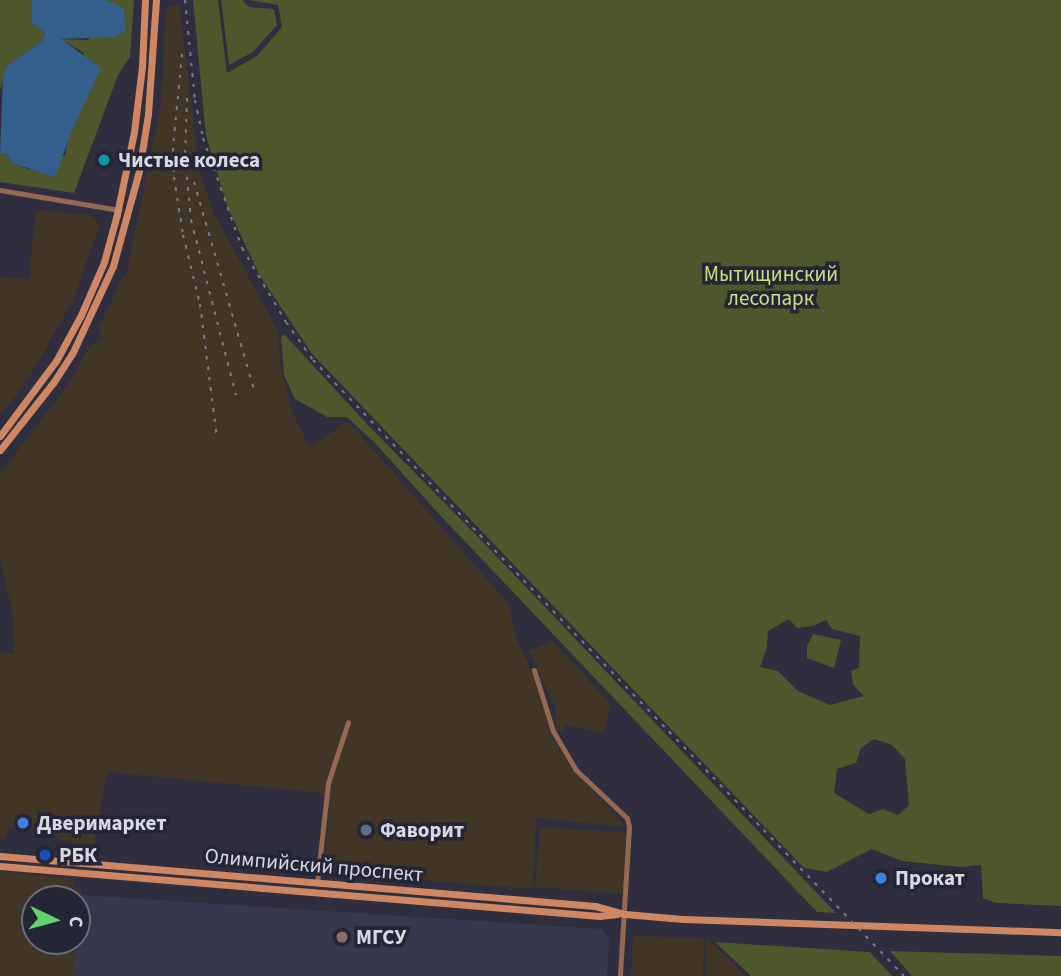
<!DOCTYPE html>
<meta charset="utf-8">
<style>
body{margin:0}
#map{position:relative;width:1061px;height:976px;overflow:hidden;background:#2e2e3f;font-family:"Source Sans 3",sans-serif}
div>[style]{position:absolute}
.built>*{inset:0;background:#37384e}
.industrial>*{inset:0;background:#413626}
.green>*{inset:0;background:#4e562b}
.water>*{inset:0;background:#325f8c}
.street>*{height:5px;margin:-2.5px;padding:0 2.5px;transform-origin:2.5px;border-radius:2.5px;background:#956852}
.secondary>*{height:7px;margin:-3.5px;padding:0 3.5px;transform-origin:3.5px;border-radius:3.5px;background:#ce8762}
.rail>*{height:2px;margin-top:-1px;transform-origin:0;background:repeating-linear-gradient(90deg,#7b7b8a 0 3.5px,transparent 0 10.5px)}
.dots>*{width:19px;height:19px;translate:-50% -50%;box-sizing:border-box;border:4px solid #242535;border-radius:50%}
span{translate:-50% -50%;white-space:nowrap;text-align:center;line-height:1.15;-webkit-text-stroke:7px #242535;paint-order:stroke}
.poi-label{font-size:21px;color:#d7d8e3;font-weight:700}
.left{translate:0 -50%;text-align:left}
.park-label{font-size:21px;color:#cddf82}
.street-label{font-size:21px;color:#d7d8e3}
.north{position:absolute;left:21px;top:885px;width:70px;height:70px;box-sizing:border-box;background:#242535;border:2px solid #6c6d7b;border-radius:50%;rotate:95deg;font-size:19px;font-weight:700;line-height:28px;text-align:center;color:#d7d8e3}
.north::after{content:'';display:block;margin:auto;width:24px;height:32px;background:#63d469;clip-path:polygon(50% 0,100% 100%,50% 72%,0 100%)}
</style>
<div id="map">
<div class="built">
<i style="clip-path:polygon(82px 895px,602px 929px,609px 940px,607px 976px,72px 976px)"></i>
</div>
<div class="industrial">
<i style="clip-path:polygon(179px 5px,199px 167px,213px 212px,278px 331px,281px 369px,292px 412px,310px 447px,348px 421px,508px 603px,517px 639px,543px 697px,552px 738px,582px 779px,626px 827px,536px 818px,533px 889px,324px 872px,329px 797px,314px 792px,107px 772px,93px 849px,59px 839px,52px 831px,8px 827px,6px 839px,0 839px,0 652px,14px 654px,13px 615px,0 559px,0 474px,70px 382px,89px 346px,99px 342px,102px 337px,99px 327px,122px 278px,126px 276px,161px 104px,166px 8px)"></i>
<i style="clip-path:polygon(36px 210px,90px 215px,100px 225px,72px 302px,30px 376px,0 415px,0 277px,29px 279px)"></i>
<i style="clip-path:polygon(552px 641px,611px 704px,604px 733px,565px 725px,562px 732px,556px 730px,555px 706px,529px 651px)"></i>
<i style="clip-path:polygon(540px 827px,627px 833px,624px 894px,535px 887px)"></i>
<i style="clip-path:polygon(0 871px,73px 879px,73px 888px,82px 889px,77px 935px,77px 899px,35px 899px,35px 941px,76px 941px,72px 976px,0 976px)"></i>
<i style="clip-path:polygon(633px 936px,704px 938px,703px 976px,631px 976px)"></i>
<i style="clip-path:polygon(706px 937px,746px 976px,706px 976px)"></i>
</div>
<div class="green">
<i style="clip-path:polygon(0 0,32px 0,31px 22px,45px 33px,42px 41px,7px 66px,0 90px)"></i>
<i style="clip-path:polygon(106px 0,134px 0,130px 57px,118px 75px,74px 193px,0 182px,0 153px,6px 153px,12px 163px,31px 170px,65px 155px,84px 53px,61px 39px,88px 40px,115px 5px)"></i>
<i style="clip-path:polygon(evenodd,193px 0,218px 0,227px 73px,257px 56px,282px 27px,278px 5px,248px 0,1061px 0,1061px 906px,997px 903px,983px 898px,981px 865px,961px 867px,902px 861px,872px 849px,827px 872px,804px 868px,313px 355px,260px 276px,228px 208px,206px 136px,193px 0,789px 619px,797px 628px,813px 626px,826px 620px,832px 629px,860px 636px,859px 668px,851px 671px,853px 685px,864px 696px,830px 705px,798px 691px,778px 671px,760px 667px,767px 647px,768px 631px,789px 619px,193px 0,874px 739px,892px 745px,905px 759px,909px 805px,898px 815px,883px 809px,869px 814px,834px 793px,837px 769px,856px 763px,861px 748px,874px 739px)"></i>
<i style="clip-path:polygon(221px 0,242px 0,249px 7px,274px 9px,277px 25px,253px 52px,229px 65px)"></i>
<i style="clip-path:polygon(284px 334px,366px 423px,483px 542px,836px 913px,817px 912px,437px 512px,376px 444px,347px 417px,327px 417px,295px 399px,284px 375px,281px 337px)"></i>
<i style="clip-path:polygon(813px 634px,841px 640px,834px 668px,807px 658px,807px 646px)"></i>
<i style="clip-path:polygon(715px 942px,870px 952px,892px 976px,751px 976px)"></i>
<i style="clip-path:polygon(890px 951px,1061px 956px,1061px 976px,912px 976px)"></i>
</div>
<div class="water">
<i style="clip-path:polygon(32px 0,106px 0,124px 8px,125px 32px,113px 37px,61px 39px,101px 68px,72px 130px,55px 177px,12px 163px,6px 153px,0 153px,3px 76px,7px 66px,42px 41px,45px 33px,31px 22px)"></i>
</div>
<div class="street">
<i style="left:0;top:190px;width:121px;rotate:9.5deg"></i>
<i style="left:534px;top:670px;width:64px;rotate:72.7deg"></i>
<i style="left:553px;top:731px;width:45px;rotate:59.5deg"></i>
<i style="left:576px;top:770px;width:70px;rotate:43.3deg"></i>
<i style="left:627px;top:818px;width:9px;rotate:77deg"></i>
<i style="left:629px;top:827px;width:149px;rotate:93.5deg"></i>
<i style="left:317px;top:883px;width:101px;rotate:-83.7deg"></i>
<i style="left:328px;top:783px;width:64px;rotate:-71.8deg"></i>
</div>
<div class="secondary">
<i style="left:0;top:436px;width:94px;rotate:-53.3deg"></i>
<i style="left:56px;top:361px;width:52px;rotate:-61.5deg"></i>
<i style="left:81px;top:315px;width:58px;rotate:-66.5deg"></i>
<i style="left:104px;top:262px;width:50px;rotate:-74.8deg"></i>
<i style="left:117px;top:214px;width:84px;rotate:-78.3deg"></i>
<i style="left:134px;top:132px;width:65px;rotate:-83deg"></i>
<i style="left:142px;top:67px;width:67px;rotate:-87.4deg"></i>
<i style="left:0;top:450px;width:85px;rotate:-51.7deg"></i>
<i style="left:53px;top:383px;width:35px;rotate:-57deg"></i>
<i style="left:72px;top:354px;width:97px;rotate:-65deg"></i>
<i style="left:113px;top:266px;width:98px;rotate:-74.7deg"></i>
<i style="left:139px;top:171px;width:58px;rotate:-81deg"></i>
<i style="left:148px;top:114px;width:114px;rotate:-86deg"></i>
<i style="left:0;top:856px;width:597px;rotate:4.8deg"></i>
<i style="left:595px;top:906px;width:31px;rotate:15deg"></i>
<i style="left:625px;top:914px;width:58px;rotate:4.9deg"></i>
<i style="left:683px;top:919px;width:378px;rotate:2deg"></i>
<i style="left:0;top:866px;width:601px;rotate:4.77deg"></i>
<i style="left:599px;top:916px;width:18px;rotate:-6deg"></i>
</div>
<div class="rail">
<i style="left:185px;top:0;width:100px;rotate:84.3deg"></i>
<i style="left:195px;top:100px;width:39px;rotate:78deg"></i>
<i style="left:203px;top:138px;width:117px;rotate:70.5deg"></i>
<i style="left:242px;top:248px;width:86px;rotate:59.3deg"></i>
<i style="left:286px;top:322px;width:47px;rotate:54.6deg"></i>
<i style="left:313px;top:360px;width:168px;rotate:46.4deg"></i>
<i style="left:429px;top:482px;width:685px;rotate:46.12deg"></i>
<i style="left:182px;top:54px;width:94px;rotate:95.5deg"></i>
<i style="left:173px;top:148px;width:29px;rotate:88deg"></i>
<i style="left:174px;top:177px;width:59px;rotate:81.2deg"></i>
<i style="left:183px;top:235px;width:71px;rotate:76.2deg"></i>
<i style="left:200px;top:304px;width:135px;rotate:82.8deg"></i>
<i style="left:187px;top:98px;width:58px;rotate:92deg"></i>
<i style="left:185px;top:156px;width:64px;rotate:84.6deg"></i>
<i style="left:191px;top:220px;width:181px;rotate:75.6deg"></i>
<i style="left:194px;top:182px;width:216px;rotate:73.9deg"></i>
</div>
<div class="dots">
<i style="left:104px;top:160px;background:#0f9aa8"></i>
<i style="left:23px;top:823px;background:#3f7fe0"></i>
<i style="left:366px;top:830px;background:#5c6f8a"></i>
<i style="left:45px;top:855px;background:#1a4fb4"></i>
<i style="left:881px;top:878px;background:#3f7fe0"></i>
<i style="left:342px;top:937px;background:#8d6e63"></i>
</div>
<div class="poi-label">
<span class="left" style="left:118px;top:160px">Чистые колеса</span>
<span class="left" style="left:37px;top:823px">Дверимаркет</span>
<span class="left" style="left:380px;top:830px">Фаворит</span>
<span class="left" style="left:59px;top:855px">РБК</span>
<span class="left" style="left:895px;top:878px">Прокат</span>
<span class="left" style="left:356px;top:937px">МГСУ</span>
</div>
<div class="park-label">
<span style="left:771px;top:286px">Мытищинский<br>лесопарк</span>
</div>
<div class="street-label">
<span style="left:314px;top:865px;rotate:5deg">Олимпийский проспект</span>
</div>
<div class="north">С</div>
</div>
